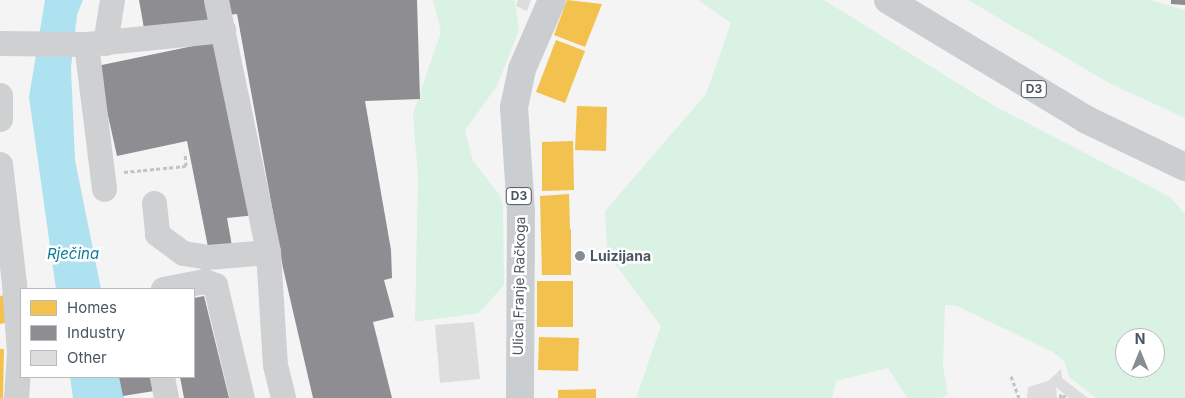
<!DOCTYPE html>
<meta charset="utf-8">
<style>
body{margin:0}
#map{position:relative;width:1185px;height:398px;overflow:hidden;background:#f4f4f4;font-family:Inter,sans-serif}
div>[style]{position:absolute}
.green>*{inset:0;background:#d9f2e3}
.water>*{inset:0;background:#aee2f0}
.homes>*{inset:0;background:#f2c14e}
.industry>*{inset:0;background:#8d8d92}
.building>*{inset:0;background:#ddddde}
.path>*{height:3px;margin-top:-1.5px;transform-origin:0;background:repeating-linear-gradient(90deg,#bcc7c4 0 4px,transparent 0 6.5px)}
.minor>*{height:25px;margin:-12.5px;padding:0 12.5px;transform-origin:12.5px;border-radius:12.5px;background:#ced0d2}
.major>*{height:28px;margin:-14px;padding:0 14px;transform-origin:14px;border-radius:14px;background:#caced1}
.dots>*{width:14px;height:14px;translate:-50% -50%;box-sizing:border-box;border:2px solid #fff;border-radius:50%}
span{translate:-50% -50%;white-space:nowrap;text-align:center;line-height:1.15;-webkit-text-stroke:5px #fff;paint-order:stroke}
.shield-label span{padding:1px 4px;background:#fff;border:1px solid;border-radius:4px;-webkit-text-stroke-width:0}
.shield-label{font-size:12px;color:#4a5661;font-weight:700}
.poi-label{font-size:14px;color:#4a5661;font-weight:700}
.left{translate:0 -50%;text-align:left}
.street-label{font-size:14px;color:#4a5661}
.water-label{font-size:15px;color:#0c7c9b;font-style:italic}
.legend{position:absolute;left:20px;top:288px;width:175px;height:90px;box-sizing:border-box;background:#fff;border:1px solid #b7bbc0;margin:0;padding:6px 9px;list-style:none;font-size:15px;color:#4a5661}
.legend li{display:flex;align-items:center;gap:10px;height:25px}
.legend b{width:25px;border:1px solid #b7bbc0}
.north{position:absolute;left:1115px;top:328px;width:50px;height:50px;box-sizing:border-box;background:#fff;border:1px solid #b7bbc0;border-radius:50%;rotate:0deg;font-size:14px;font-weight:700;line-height:20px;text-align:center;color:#4a5661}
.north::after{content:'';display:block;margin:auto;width:18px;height:22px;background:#868d94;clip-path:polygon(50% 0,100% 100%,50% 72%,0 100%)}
</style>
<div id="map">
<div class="green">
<i style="clip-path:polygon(433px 0,515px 0,519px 30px,497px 86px,465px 130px,473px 161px,500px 195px,503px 205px,504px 285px,479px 313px,415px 322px,418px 177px,413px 113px,441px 32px)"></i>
<i style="clip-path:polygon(evenodd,698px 0,824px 0,996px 107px,1170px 197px,1185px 214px,1185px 398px,1096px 398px,1069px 377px,1064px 361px,1053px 352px,957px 306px,945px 305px,943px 366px,948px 394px,942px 398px,907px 398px,888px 368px,836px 381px,832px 398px,636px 398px,661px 326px,607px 253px,605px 211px,706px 94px,731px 23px,698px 0,1125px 338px,1155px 338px,1155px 368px,1125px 368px,1125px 338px)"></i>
<i style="clip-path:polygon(968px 0,1150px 0,1185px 10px,1185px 118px,1109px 83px)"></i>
</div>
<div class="water">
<i style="clip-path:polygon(45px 0,83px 0,77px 15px,71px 68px,75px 160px,101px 289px,56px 289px,29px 97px)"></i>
<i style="clip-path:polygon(70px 377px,119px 377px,124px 398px,73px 398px)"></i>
</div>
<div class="homes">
<i style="clip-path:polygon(567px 0,602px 4px,585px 47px,554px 35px)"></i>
<i style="clip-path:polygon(556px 40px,585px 51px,565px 103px,536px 92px)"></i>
<i style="clip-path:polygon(577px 106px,607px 107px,606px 151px,575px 150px)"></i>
<i style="clip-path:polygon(573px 141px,574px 190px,542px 191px,542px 142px)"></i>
<i style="clip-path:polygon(569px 194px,570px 229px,565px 229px,571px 229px,571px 275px,542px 275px,540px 196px)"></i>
<i style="clip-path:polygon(537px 281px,573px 281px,573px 327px,537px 327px)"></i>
<i style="clip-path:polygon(5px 295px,9px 322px,0 324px,0 296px)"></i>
<i style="clip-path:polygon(539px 337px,579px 338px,578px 371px,538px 370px)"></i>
<i style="clip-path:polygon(0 349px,4px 349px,3px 398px,0 398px)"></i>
<i style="clip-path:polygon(596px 389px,596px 398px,558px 398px,558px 390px)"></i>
</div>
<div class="industry">
<i style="clip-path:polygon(139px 0,207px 0,211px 23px,145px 34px)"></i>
<i style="clip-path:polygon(223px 0,417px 0,420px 99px,365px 101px,391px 250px,392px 278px,384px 280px,394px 317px,373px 322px,392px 398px,313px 398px,283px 268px,237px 14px,227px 15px)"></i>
<i style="clip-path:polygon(1171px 0,1185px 0,1185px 5px,1171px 4px)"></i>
<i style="clip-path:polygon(217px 41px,257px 215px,227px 218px,232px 246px,209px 252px,187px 141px,117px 156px,97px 66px)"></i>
<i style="clip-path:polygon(204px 296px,229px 398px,184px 398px,180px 377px,194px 377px,194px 298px)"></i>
<i style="clip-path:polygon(119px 377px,151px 377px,154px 391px,123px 396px)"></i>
</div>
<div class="building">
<i style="clip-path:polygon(518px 0,531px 0,527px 11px,516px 6px)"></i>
<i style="clip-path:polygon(474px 322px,480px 379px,440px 383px,435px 325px)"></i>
<i style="clip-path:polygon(1061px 369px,1062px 378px,1088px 398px,1069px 398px,1056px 387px,1057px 398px,1027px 398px,1028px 387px,1048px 381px)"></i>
</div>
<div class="path">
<i style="left:124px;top:172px;width:62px;rotate:-5.5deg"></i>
<i style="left:186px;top:166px;width:13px;rotate:-94deg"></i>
<i style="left:1011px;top:376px;width:23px;rotate:70deg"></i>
<i style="left:1060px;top:398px;width:6px;rotate:-72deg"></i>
<i style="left:1063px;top:398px;width:4px;rotate:-56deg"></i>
</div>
<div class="minor">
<i style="left:216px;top:0;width:257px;rotate:78.3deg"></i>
<i style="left:268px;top:252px;width:113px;rotate:86.5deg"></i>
<i style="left:275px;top:365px;width:34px;rotate:76deg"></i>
<i style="left:0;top:43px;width:86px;rotate:0.7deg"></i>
<i style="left:86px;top:44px;width:138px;rotate:-5.8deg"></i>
<i style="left:105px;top:43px;width:44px;rotate:-80.8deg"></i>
<i style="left:86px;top:44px;width:146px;rotate:82.9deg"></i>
<i style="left:0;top:95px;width:24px;rotate:90deg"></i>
<i style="left:0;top:164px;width:121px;rotate:83.3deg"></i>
<i style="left:14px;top:284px;width:68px;rotate:85.8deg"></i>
<i style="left:19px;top:352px;width:46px;rotate:93.7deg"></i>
<i style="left:154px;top:203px;width:31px;rotate:84deg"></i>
<i style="left:157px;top:234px;width:32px;rotate:36deg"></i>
<i style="left:183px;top:253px;width:24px;rotate:9deg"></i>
<i style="left:207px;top:257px;width:61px;rotate:-4.7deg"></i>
<i style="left:163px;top:289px;width:42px;rotate:-11deg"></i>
<i style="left:204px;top:281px;width:12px;rotate:20deg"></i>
<i style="left:215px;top:285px;width:116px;rotate:76.6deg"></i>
<i style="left:162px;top:377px;width:21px;rotate:79deg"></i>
</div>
<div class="major">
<i style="left:888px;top:0;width:232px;rotate:31.1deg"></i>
<i style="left:1087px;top:120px;width:109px;rotate:25.6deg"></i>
<i style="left:520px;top:398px;width:186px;rotate:-89.7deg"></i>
<i style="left:521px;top:212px;width:105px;rotate:-93.8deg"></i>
<i style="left:514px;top:107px;width:39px;rotate:-78deg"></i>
<i style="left:522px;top:69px;width:75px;rotate:-66.5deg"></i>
</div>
<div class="dots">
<i style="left:580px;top:256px;background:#868d94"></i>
</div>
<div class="shield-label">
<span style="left:1034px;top:89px">D3</span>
<span style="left:519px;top:196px">D3</span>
</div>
<div class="poi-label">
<span class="left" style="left:590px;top:256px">Luizijana</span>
</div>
<div class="street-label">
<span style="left:519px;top:286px;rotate:-89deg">Ulica Franje Račkoga</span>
</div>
<div class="water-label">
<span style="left:73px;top:254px">Rječina</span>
</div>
<ul class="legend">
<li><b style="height:14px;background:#f2c14e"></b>Homes</li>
<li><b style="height:14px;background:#8d8d92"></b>Industry</li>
<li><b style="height:14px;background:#ddddde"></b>Other</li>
</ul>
<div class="north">N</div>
</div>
